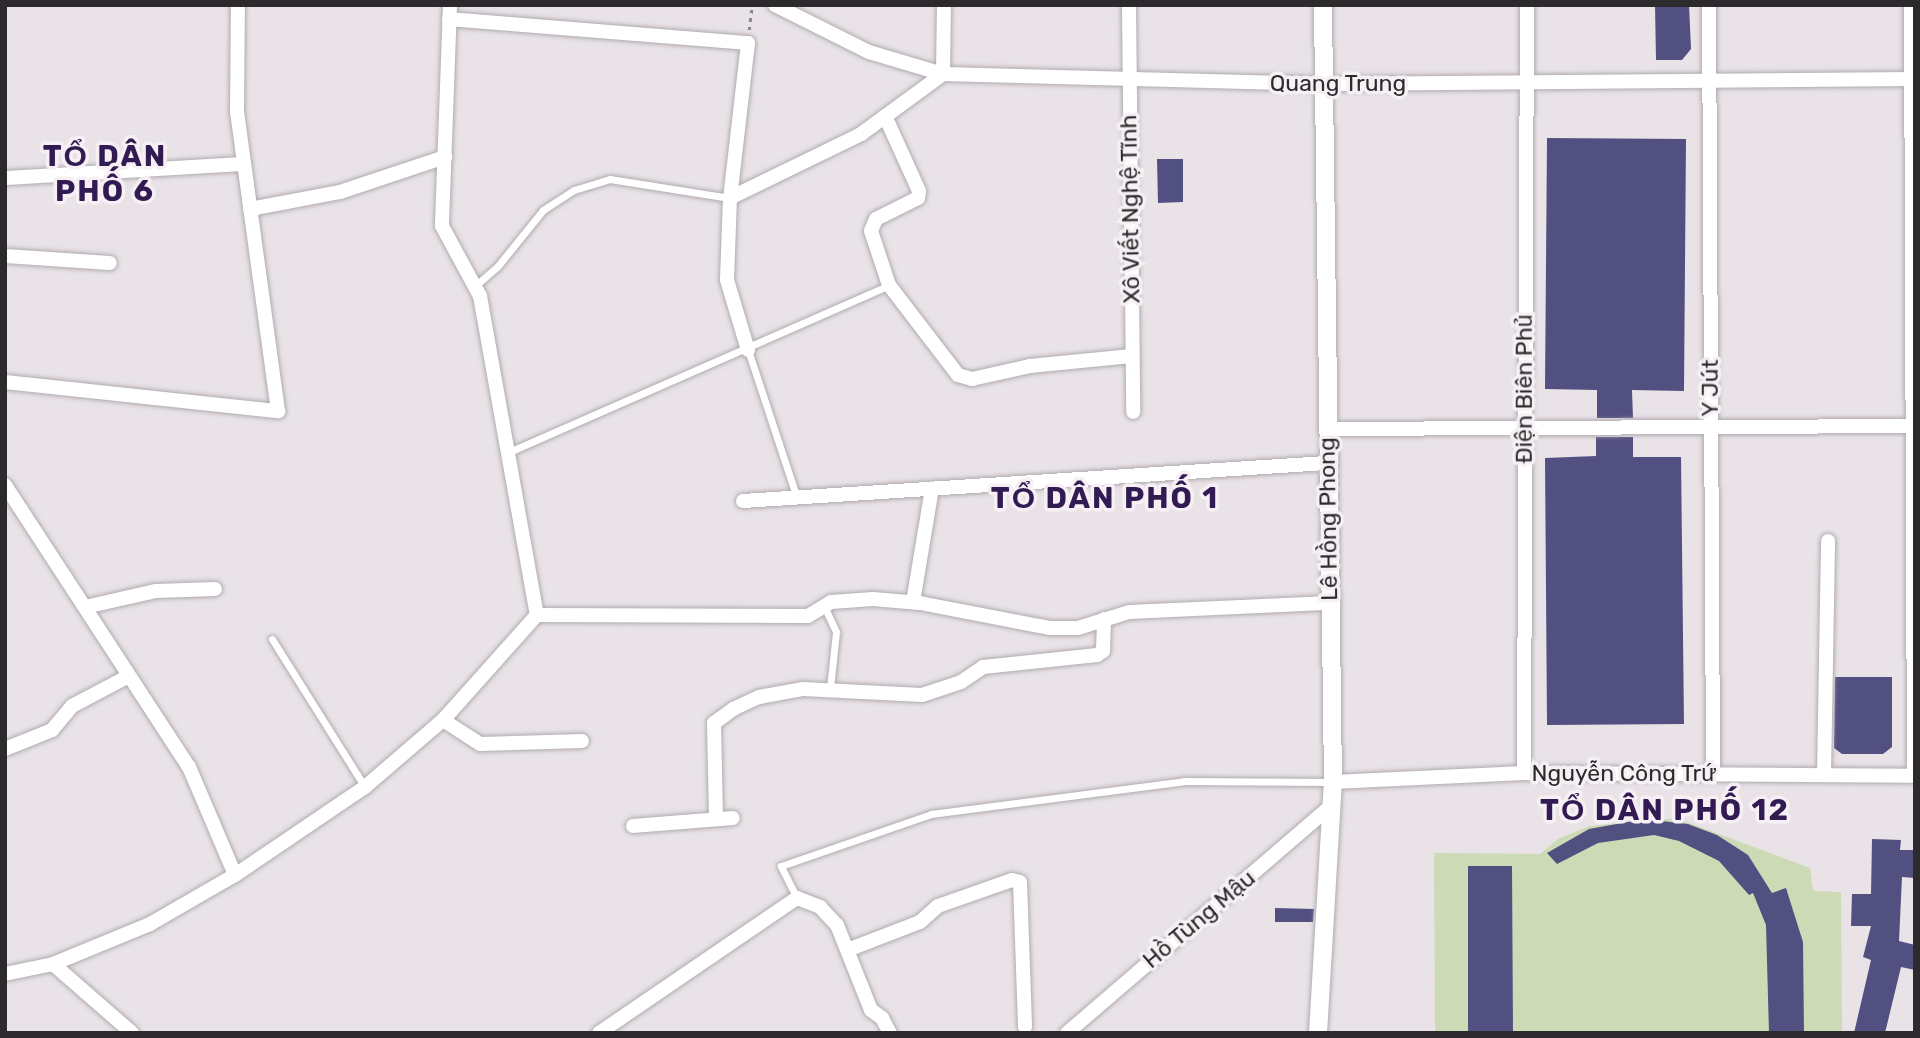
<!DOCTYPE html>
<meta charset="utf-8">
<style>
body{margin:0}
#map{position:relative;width:1920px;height:1038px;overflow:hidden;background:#e9e3e8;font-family:Rubik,sans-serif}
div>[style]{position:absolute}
.green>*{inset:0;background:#cddab6}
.building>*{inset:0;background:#525081}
.path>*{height:2.5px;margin-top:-1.25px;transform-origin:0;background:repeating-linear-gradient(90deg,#8a868a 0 3.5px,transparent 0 8.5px)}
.roads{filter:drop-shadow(0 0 2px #b0abb0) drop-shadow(0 0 2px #b0abb0)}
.service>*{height:7px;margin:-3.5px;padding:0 3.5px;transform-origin:3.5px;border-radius:3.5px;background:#fff}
.minor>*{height:14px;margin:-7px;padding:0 7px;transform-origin:7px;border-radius:7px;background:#fff}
.tertiary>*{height:18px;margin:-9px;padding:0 9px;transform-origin:9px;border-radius:9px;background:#fff}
span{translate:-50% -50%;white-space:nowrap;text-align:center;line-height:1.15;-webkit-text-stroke:7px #f6f0f5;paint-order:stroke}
.street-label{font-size:23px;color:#2c2a2c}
.district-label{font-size:30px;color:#321a53;font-weight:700;letter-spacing:2px}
.frame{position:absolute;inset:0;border:7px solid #2c2a2c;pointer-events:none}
</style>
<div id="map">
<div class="green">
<i style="clip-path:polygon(1676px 818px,1810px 868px,1813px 891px,1841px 892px,1842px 1033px,1435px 1033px,1434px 853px,1540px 854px,1558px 839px,1589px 826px)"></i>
</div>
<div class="building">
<i style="clip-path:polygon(1655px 5px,1689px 5px,1691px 49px,1682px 60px,1656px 60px)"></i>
<i style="clip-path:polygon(1547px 138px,1686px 139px,1684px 391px,1632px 390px,1633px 418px,1597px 418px,1597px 390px,1545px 389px)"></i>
<i style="clip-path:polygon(1157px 159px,1183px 159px,1183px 202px,1158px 203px)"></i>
<i style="clip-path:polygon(1596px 437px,1633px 437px,1633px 457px,1681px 457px,1684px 724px,1547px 725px,1545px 458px,1596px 456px)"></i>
<i style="clip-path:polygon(1835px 677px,1892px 677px,1892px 747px,1883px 754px,1842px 754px,1834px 748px)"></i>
<i style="clip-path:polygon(1644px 819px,1688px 824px,1717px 835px,1748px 855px,1772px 893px,1786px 888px,1803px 942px,1804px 1033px,1769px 1033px,1766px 925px,1753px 893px,1749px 895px,1719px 861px,1679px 841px,1654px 835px,1598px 843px,1557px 864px,1547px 853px,1589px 829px)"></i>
<i style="clip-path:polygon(1872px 839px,1901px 840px,1900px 850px,1915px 850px,1915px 878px,1902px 877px,1899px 941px,1915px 945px,1915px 970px,1901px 967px,1885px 1033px,1854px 1033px,1871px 960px,1863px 957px,1871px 926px,1851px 926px,1852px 894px,1871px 894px)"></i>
<i style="clip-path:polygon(1468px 866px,1512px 866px,1513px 1033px,1468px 1033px)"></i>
<i style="clip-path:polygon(1275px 908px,1314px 909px,1313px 922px,1275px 922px)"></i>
</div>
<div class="path">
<i style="left:749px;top:30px;width:25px;rotate:-83deg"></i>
</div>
<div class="roads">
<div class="service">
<i style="left:475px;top:286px;width:29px;rotate:-41deg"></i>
<i style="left:497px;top:267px;width:73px;rotate:-51.1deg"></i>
<i style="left:543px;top:210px;width:37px;rotate:-33deg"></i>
<i style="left:574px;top:190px;width:38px;rotate:-17deg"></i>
<i style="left:610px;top:179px;width:121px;rotate:9deg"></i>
<i style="left:748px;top:350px;width:156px;rotate:71.7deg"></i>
<i style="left:509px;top:452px;width:415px;rotate:-23.7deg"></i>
<i style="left:824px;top:606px;width:29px;rotate:65deg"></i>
<i style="left:836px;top:632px;width:56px;rotate:96.1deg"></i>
<i style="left:272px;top:639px;width:175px;rotate:57.9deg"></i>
<i style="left:797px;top:898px;width:36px;rotate:-117deg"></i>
<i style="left:781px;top:866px;width:159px;rotate:-19.1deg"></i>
<i style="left:931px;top:814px;width:255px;rotate:-7.4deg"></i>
<i style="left:1184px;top:781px;width:148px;rotate:0.4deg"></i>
</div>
<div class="minor">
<i style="left:450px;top:5px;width:221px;rotate:92.1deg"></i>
<i style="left:442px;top:226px;width:80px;rotate:61.5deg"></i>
<i style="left:480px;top:296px;width:324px;rotate:79.9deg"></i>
<i style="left:775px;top:5px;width:105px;rotate:26.6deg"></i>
<i style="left:869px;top:52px;width:77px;rotate:16.6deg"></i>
<i style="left:943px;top:74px;width:380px;rotate:1.5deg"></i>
<i style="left:1323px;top:84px;width:592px;rotate:-0.48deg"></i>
<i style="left:1129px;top:5px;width:407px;rotate:89.4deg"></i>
<i style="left:1709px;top:5px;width:766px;rotate:89.7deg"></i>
<i style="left:1911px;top:5px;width:771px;rotate:89.78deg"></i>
<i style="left:449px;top:19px;width:300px;rotate:4.6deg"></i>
<i style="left:748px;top:43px;width:156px;rotate:96.6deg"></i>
<i style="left:730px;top:198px;width:82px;rotate:92.1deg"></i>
<i style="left:727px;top:280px;width:73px;rotate:73.3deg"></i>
<i style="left:885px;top:116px;width:82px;rotate:65.6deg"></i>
<i style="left:919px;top:191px;width:7px;rotate:98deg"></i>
<i style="left:918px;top:198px;width:47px;rotate:153.4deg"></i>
<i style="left:876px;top:219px;width:13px;rotate:113deg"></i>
<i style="left:871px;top:231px;width:57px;rotate:71.6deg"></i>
<i style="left:889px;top:285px;width:113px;rotate:52.5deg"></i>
<i style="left:958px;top:375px;width:15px;rotate:16deg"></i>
<i style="left:972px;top:379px;width:59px;rotate:-12.6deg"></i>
<i style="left:1030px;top:366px;width:102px;rotate:-5.6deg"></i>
<i style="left:5px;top:178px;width:239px;rotate:-3.4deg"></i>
<i style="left:730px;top:198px;width:146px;rotate:-26deg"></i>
<i style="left:861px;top:134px;width:102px;rotate:-36.2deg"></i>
<i style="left:943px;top:74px;width:69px;rotate:-89.2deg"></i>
<i style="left:250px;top:209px;width:92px;rotate:-10.7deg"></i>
<i style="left:340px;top:192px;width:111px;rotate:-18.4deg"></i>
<i style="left:5px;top:256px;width:105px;rotate:3.8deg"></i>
<i style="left:5px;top:382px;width:275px;rotate:6.1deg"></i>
<i style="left:278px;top:411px;width:303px;rotate:-97.8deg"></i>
<i style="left:237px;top:111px;width:106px;rotate:-89.5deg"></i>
<i style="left:1326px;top:429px;width:589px;rotate:-0.29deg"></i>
<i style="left:5px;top:485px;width:337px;rotate:56.9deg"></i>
<i style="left:189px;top:767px;width:117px;rotate:66.9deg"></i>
<i style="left:743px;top:501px;width:584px;rotate:-3.73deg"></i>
<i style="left:913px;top:602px;width:115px;rotate:-80.5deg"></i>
<i style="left:85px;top:607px;width:73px;rotate:-12.7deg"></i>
<i style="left:156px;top:591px;width:59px;rotate:-1.9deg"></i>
<i style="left:443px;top:720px;width:44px;rotate:33deg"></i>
<i style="left:480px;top:744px;width:102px;rotate:-1.7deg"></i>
<i style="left:5px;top:749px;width:51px;rotate:-22deg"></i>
<i style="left:52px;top:730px;width:31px;rotate:-50deg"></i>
<i style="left:72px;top:706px;width:64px;rotate:-27.8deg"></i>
<i style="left:1524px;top:773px;width:768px;rotate:-89.78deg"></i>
<i style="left:1824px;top:774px;width:233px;rotate:-89deg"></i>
<i style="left:1333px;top:782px;width:191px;rotate:-2.7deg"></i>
<i style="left:1524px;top:773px;width:391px;rotate:0.4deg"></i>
<i style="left:716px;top:818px;width:95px;rotate:-91.2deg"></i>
<i style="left:714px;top:723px;width:24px;rotate:-36deg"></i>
<i style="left:733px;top:709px;width:29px;rotate:-25deg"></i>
<i style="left:759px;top:697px;width:45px;rotate:-10.3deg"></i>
<i style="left:803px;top:689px;width:119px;rotate:2.9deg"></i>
<i style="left:922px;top:695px;width:41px;rotate:-18.4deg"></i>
<i style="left:961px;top:682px;width:27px;rotate:-34deg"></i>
<i style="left:983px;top:667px;width:115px;rotate:-6deg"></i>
<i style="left:1097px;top:655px;width:7px;rotate:-34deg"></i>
<i style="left:1103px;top:651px;width:32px;rotate:-88deg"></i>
<i style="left:633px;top:826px;width:100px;rotate:-4.6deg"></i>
<i style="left:850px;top:949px;width:75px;rotate:-21.1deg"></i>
<i style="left:920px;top:922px;width:24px;rotate:-42deg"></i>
<i style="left:938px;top:906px;width:78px;rotate:-19.4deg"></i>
<i style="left:1012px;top:880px;width:8px;rotate:14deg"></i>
<i style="left:1020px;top:882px;width:145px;rotate:88deg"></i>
<i style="left:53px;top:964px;width:105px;rotate:41.1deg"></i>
<i style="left:5px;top:974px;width:49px;rotate:-11.8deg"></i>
<i style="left:53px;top:964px;width:105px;rotate:-22.4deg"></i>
<i style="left:150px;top:924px;width:98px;rotate:-30deg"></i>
<i style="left:235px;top:875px;width:157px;rotate:-34.1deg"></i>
<i style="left:365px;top:787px;width:103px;rotate:-40.7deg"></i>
<i style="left:443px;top:720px;width:141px;rotate:-48.2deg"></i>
<i style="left:537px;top:615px;width:271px;rotate:0.2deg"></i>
<i style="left:808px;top:616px;width:27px;rotate:-31deg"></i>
<i style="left:831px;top:602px;width:42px;rotate:-4.1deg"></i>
<i style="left:873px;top:599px;width:47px;rotate:4.9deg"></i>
<i style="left:920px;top:603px;width:132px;rotate:10.9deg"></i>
<i style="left:1050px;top:628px;width:28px"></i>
<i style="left:1078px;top:628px;width:53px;rotate:-17.4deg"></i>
<i style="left:1129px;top:612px;width:201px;rotate:-2.6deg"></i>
<i style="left:599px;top:1033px;width:240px;rotate:-34.3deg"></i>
<i style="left:797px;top:898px;width:25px;rotate:21deg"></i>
<i style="left:820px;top:907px;width:25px;rotate:47deg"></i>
<i style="left:837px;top:925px;width:92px;rotate:68.2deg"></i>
<i style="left:871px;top:1010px;width:14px;rotate:36deg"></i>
<i style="left:882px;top:1018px;width:17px;rotate:62deg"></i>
<i style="left:1067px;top:1033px;width:348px;rotate:-40.7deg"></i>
</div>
<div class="tertiary">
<i style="left:1318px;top:1033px;width:251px;rotate:-86.6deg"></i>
<i style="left:1333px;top:782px;width:777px;rotate:-90.74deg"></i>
</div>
</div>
<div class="street-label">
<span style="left:1338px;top:83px">Quang Trung</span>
<span style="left:1130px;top:209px;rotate:-91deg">Xô Viết Nghệ Tĩnh</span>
<span style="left:1710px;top:388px;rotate:-90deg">Y Jút</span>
<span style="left:1524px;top:389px;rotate:-90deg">Điện Biên Phủ</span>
<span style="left:1328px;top:519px;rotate:-91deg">Lê Hồng Phong</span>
<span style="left:1624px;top:773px">Nguyễn Công Trứ</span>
<span style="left:1199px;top:919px;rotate:-40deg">Hồ Tùng Mậu</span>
</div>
<div class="district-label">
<span style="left:105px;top:173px">TỔ DÂN<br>PHỐ 6</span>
<span style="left:1105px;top:498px">TỔ DÂN PHỐ 1</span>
<span style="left:1665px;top:810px">TỔ DÂN PHỐ 12</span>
</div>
<div class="frame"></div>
</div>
